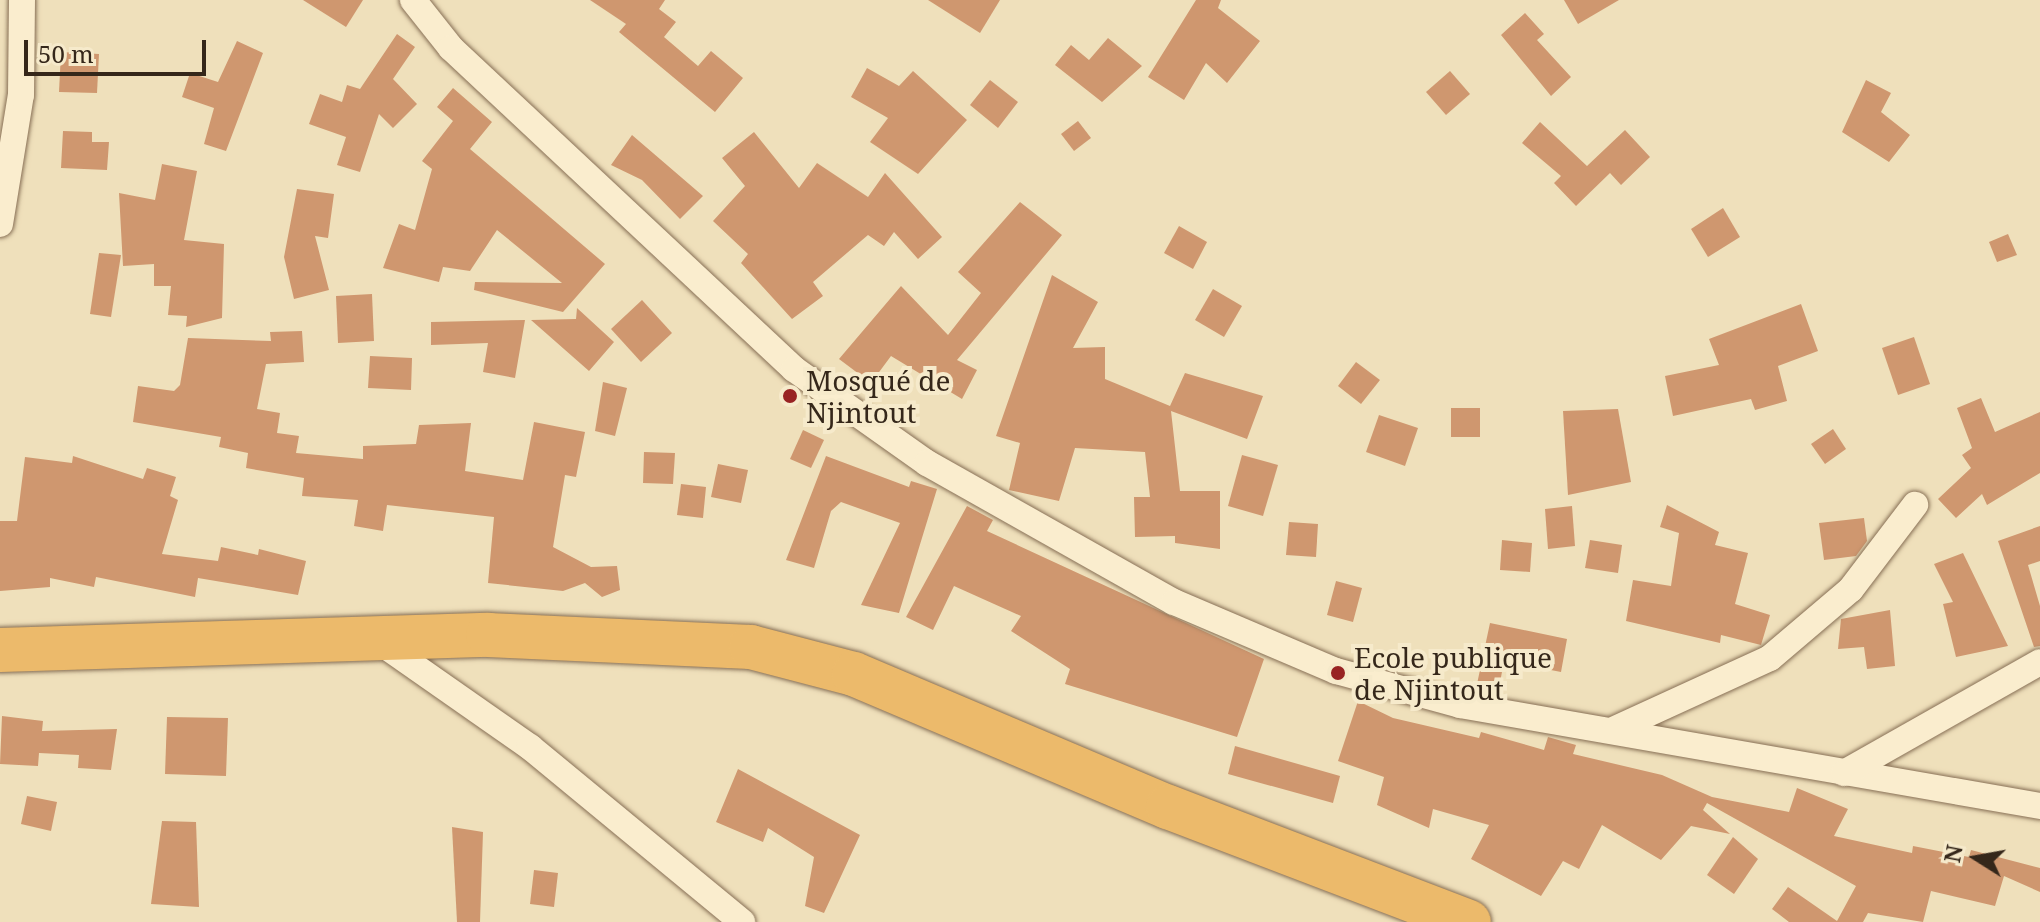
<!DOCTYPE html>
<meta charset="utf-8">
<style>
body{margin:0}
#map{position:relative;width:2040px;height:922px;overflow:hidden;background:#efe0bb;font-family:"Noto Serif",serif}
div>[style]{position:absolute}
.building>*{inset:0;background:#cf976f}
.roads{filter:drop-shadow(0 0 2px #876f55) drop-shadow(0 0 2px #876f55)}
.minor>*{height:26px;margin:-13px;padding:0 13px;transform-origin:13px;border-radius:13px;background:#faedce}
.trunk>*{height:44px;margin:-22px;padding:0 22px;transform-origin:22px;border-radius:22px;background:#ecba6b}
.dots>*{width:22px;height:22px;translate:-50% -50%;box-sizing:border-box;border:4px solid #f6eacb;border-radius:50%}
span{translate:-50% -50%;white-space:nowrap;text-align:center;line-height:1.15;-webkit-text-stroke:8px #f6eacb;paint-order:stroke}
.poi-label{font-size:28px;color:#35271a}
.left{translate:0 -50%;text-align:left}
.north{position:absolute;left:1936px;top:818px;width:80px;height:80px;-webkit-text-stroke:6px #f6eacb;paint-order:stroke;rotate:281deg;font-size:22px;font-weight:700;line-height:32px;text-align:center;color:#35271a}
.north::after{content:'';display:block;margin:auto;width:28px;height:36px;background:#35271a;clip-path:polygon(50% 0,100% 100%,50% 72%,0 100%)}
.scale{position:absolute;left:24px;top:40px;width:182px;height:36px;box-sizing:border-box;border:4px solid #35271a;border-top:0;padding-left:10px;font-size:24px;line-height:28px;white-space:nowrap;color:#35271a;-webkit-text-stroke:6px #f6eacb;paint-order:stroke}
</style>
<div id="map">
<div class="building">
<i style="clip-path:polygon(303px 0,363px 0,346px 27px)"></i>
<i style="clip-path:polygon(590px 0,665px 0,659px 9px,676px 22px,664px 37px,698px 66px,711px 51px,743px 78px,715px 112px,619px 32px,626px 24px)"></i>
<i style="clip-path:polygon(928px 0,1000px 0,980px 33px)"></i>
<i style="clip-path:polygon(1196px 0,1221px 0,1218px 8px,1260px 41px,1227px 83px,1206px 63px,1184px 100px,1148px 77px)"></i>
<i style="clip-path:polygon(1564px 0,1619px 0,1578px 24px)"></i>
<i style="clip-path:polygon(1525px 13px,1544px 34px,1537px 40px,1571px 77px,1551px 96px,1501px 35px)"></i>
<i style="clip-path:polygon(397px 34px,415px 47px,393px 79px,417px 104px,393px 128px,379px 114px,360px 172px,337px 165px,346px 137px,309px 124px,320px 94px,342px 102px,347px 85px,360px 89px)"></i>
<i style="clip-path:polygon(1108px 38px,1142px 66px,1102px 102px,1055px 65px,1071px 45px,1089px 60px)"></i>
<i style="clip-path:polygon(237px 41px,263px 53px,226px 151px,204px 144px,214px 108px,182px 97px,190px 73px,218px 82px)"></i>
<i style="clip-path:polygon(61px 52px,99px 54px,97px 93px,59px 92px)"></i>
<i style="clip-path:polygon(867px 68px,899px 86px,913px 71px,967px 120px,918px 174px,870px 142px,888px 118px,851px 97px)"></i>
<i style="clip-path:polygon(1450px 71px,1470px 94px,1446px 115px,1426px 92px)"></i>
<i style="clip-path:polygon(990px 80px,1018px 102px,998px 128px,970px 105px)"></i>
<i style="clip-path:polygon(1866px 80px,1891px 93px,1881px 112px,1910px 135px,1889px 162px,1842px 132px)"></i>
<i style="clip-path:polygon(453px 88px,492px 122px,470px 149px,605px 264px,563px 312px,474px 290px,475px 282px,562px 283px,497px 230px,470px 271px,443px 267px,439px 282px,383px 268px,399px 224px,415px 230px,432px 169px,422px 161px,453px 121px,437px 107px)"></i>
<i style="clip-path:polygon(1078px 121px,1091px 138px,1074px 151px,1061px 134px)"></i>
<i style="clip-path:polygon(1540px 122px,1587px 166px,1625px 130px,1650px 157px,1621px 185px,1610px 173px,1576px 206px,1554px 183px,1561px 176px,1522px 143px)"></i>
<i style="clip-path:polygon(63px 131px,92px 132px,92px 142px,109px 142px,107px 170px,61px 168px)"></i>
<i style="clip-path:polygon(754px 132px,799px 188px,817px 163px,868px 197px,885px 173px,942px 237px,918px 259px,894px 232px,884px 246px,868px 235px,813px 282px,823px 296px,792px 319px,741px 263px,748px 254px,713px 221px,745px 186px,722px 158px)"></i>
<i style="clip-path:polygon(632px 135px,703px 196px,680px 219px,642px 180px,611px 165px)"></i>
<i style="clip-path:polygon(162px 164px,197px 171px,184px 240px,224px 244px,222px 318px,186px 327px,187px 316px,168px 315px,171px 286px,154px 286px,154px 264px,123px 266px,119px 193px,155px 200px)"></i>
<i style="clip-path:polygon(297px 189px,334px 194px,328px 238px,315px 236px,329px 290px,294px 299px,284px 257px)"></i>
<i style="clip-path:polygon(1020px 202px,1062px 235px,957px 360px,977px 370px,962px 399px,891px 356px,871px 383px,839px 359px,901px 286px,948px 335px,981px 293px,958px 272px)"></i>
<i style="clip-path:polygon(1723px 208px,1740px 237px,1708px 257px,1691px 229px)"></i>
<i style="clip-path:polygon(1179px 226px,1207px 242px,1193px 269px,1164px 253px)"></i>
<i style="clip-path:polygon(2008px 234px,2017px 255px,1997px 262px,1989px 242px)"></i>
<i style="clip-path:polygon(99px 253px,121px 255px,111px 317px,90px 314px)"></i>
<i style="clip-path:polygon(1052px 275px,1098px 302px,1073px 348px,1105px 347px,1105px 379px,1170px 406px,1185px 373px,1263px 396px,1247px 439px,1171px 411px,1180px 491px,1220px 491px,1220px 549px,1175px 543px,1175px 536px,1135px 537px,1134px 497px,1150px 497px,1145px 452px,1075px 448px,1059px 501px,1009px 490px,1020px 443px,996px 436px)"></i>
<i style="clip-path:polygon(1213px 289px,1242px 306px,1224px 337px,1195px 320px)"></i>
<i style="clip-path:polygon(372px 294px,374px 341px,338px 343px,336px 296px)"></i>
<i style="clip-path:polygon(642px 300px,672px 333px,641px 362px,611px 329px)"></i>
<i style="clip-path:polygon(1801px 304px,1818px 351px,1778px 366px,1787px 401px,1755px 410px,1751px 399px,1673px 416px,1665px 376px,1719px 365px,1709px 339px)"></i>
<i style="clip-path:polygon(577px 308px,614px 342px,589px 371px,531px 320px,576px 319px)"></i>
<i style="clip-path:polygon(525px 320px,515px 378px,483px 372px,488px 343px,431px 345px,431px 322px)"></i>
<i style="clip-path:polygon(302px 331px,304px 362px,266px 364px,257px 409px,280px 413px,277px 433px,299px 436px,296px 453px,363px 459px,363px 446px,416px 444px,419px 425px,471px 423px,465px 471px,523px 480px,534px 422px,585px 432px,576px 477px,565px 475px,553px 547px,591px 567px,617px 566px,620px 590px,602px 597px,585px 583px,563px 591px,488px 583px,494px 517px,387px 505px,383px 531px,354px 526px,358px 500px,302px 496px,304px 478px,246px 468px,248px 453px,219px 447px,221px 437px,133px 422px,138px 386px,174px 391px,180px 385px,188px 338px,271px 341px,270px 332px)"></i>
<i style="clip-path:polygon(1914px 337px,1930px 384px,1898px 395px,1882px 348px)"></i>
<i style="clip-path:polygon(370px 356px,412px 358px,411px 390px,368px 388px)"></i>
<i style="clip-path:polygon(1356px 362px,1380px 380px,1361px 404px,1338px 386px)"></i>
<i style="clip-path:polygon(603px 382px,627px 388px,615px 436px,595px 431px)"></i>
<i style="clip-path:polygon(1981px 398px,1995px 432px,2040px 412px,2040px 473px,1987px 505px,1982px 494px,1956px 518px,1938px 499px,1971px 468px,1962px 455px,1972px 448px,1957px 408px)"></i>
<i style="clip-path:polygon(1451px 408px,1480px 408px,1480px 437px,1451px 437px)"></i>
<i style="clip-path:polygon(1618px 409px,1631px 482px,1568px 495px,1563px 411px)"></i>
<i style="clip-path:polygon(1379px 415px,1418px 428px,1405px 466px,1366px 452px)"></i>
<i style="clip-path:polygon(1833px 429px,1846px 449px,1825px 464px,1811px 444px)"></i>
<i style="clip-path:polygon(803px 430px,824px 440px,811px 468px,790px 459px)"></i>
<i style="clip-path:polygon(644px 452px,675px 453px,673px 484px,643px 483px)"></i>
<i style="clip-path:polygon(1242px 455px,1278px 465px,1263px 516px,1228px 506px)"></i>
<i style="clip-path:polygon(73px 456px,143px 479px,147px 468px,176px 477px,170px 496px,178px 500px,162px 554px,218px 561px,221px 547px,258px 555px,259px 549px,306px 561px,298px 595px,198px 578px,195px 597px,96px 577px,94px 587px,50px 578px,50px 587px,0 591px,0 521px,17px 521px,25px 457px,72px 463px)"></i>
<i style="clip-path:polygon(826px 456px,909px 487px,911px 481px,937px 489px,899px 613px,861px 605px,900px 523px,841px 502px,831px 511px,814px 568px,786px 560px)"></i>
<i style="clip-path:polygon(718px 464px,748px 470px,741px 503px,711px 497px)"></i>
<i style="clip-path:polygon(681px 484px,706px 487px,703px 518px,677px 515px)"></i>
<i style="clip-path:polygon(1667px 505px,1719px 532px,1715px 545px,1748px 553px,1735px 604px,1770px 615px,1761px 645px,1721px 635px,1720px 643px,1626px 621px,1633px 580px,1671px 586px,1679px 533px,1660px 527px)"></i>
<i style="clip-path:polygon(967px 506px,993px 520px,987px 531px,1264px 659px,1237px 737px,1065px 684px,1070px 669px,1011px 631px,1021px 616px,954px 586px,933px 630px,906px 617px)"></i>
<i style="clip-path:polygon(1572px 506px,1575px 546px,1548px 549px,1545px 509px)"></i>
<i style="clip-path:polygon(1864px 518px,1867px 541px,1856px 556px,1824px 560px,1819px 523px)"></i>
<i style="clip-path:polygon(1289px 522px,1318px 524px,1316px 557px,1286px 555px)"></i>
<i style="clip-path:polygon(2040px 526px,2040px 561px,2028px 565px,2040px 606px,2040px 646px,2034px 647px,1998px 541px)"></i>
<i style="clip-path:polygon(1502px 540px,1532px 543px,1530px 572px,1500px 570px)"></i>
<i style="clip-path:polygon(1590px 540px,1622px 545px,1618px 573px,1585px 568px)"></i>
<i style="clip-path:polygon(1963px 553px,2008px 646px,1956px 657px,1943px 604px,1953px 602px,1934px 564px)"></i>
<i style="clip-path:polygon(1336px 581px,1362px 588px,1353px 622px,1327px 615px)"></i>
<i style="clip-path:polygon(1890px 610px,1895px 666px,1867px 669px,1864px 647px,1838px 649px,1841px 619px)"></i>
<i style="clip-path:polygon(1490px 623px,1567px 639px,1561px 672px,1504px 661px,1499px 688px,1477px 684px)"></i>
<i style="clip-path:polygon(1358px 701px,1393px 718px,1479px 738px,1481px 732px,1544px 750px,1548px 737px,1576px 745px,1573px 754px,1662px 775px,1712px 797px,1789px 812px,1797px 788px,1848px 809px,1834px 836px,1912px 853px,1913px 846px,1969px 857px,1971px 850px,2040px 868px,2040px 892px,2004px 876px,1995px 906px,1931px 891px,1923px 922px,1868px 913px,1863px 922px,1789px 922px,1772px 909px,1788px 887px,1837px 921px,1856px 886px,1707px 803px,1703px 810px,1730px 834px,1691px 826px,1661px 860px,1602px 825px,1579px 869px,1563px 861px,1541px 896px,1471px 859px,1489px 825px,1433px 809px,1429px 828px,1377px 805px,1384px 777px,1338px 761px)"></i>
<i style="clip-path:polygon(2px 716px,43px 721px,42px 731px,117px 729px,111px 770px,78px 768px,79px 755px,39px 753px,38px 766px,0 764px)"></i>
<i style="clip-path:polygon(167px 717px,228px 718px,226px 776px,165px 774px)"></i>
<i style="clip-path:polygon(1235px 746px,1340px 776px,1333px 803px,1228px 774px)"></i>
<i style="clip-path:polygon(738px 769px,860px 835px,824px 913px,805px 906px,814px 857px,768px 828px,763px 842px,716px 822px)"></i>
<i style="clip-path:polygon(27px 796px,57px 802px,51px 831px,21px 824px)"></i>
<i style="clip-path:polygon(162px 821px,196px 822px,199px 907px,151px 904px)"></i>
<i style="clip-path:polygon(452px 827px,483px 832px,480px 922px,457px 922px)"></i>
<i style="clip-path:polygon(1733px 837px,1758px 859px,1734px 894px,1707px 875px)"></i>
<i style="clip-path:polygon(534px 870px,558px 873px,554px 907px,530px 904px)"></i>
</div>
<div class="roads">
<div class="minor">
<i style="left:413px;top:0;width:61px;rotate:51.6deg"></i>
<i style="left:451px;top:48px;width:470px;rotate:43.1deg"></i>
<i style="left:794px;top:369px;width:163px;rotate:35.3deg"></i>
<i style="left:927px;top:463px;width:283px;rotate:29.4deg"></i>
<i style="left:1174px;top:602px;width:176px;rotate:23.1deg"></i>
<i style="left:1336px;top:671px;width:129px;rotate:15.3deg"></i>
<i style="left:1460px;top:705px;width:589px;rotate:9.88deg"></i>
<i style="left:0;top:224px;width:131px;rotate:-80.8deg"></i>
<i style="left:21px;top:95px;width:95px;rotate:-89.4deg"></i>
<i style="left:377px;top:640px;width:187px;rotate:35deg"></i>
<i style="left:530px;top:747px;width:275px;rotate:39.5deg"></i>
<i style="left:1615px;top:729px;width:170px;rotate:-24.6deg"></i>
<i style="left:1770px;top:658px;width:106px;rotate:-40.4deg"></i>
<i style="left:1851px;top:589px;width:106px;rotate:-52.7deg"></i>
<i style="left:1844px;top:773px;width:225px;rotate:-29.5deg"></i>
</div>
<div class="trunk">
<i style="left:0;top:650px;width:488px;rotate:-1.8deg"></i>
<i style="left:488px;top:635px;width:263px;rotate:2.6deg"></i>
<i style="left:751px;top:647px;width:106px;rotate:14.7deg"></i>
<i style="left:854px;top:674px;width:341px;rotate:23deg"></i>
<i style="left:1168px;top:807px;width:322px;rotate:20.9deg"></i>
</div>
</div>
<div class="dots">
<i style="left:790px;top:396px;background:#982323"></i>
<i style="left:1338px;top:673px;background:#982323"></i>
</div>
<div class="poi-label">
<span class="left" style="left:806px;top:396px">Mosqué de<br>Njintout</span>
<span class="left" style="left:1354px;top:673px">Ecole publique<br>de Njintout</span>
</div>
<div class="north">N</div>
<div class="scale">50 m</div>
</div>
